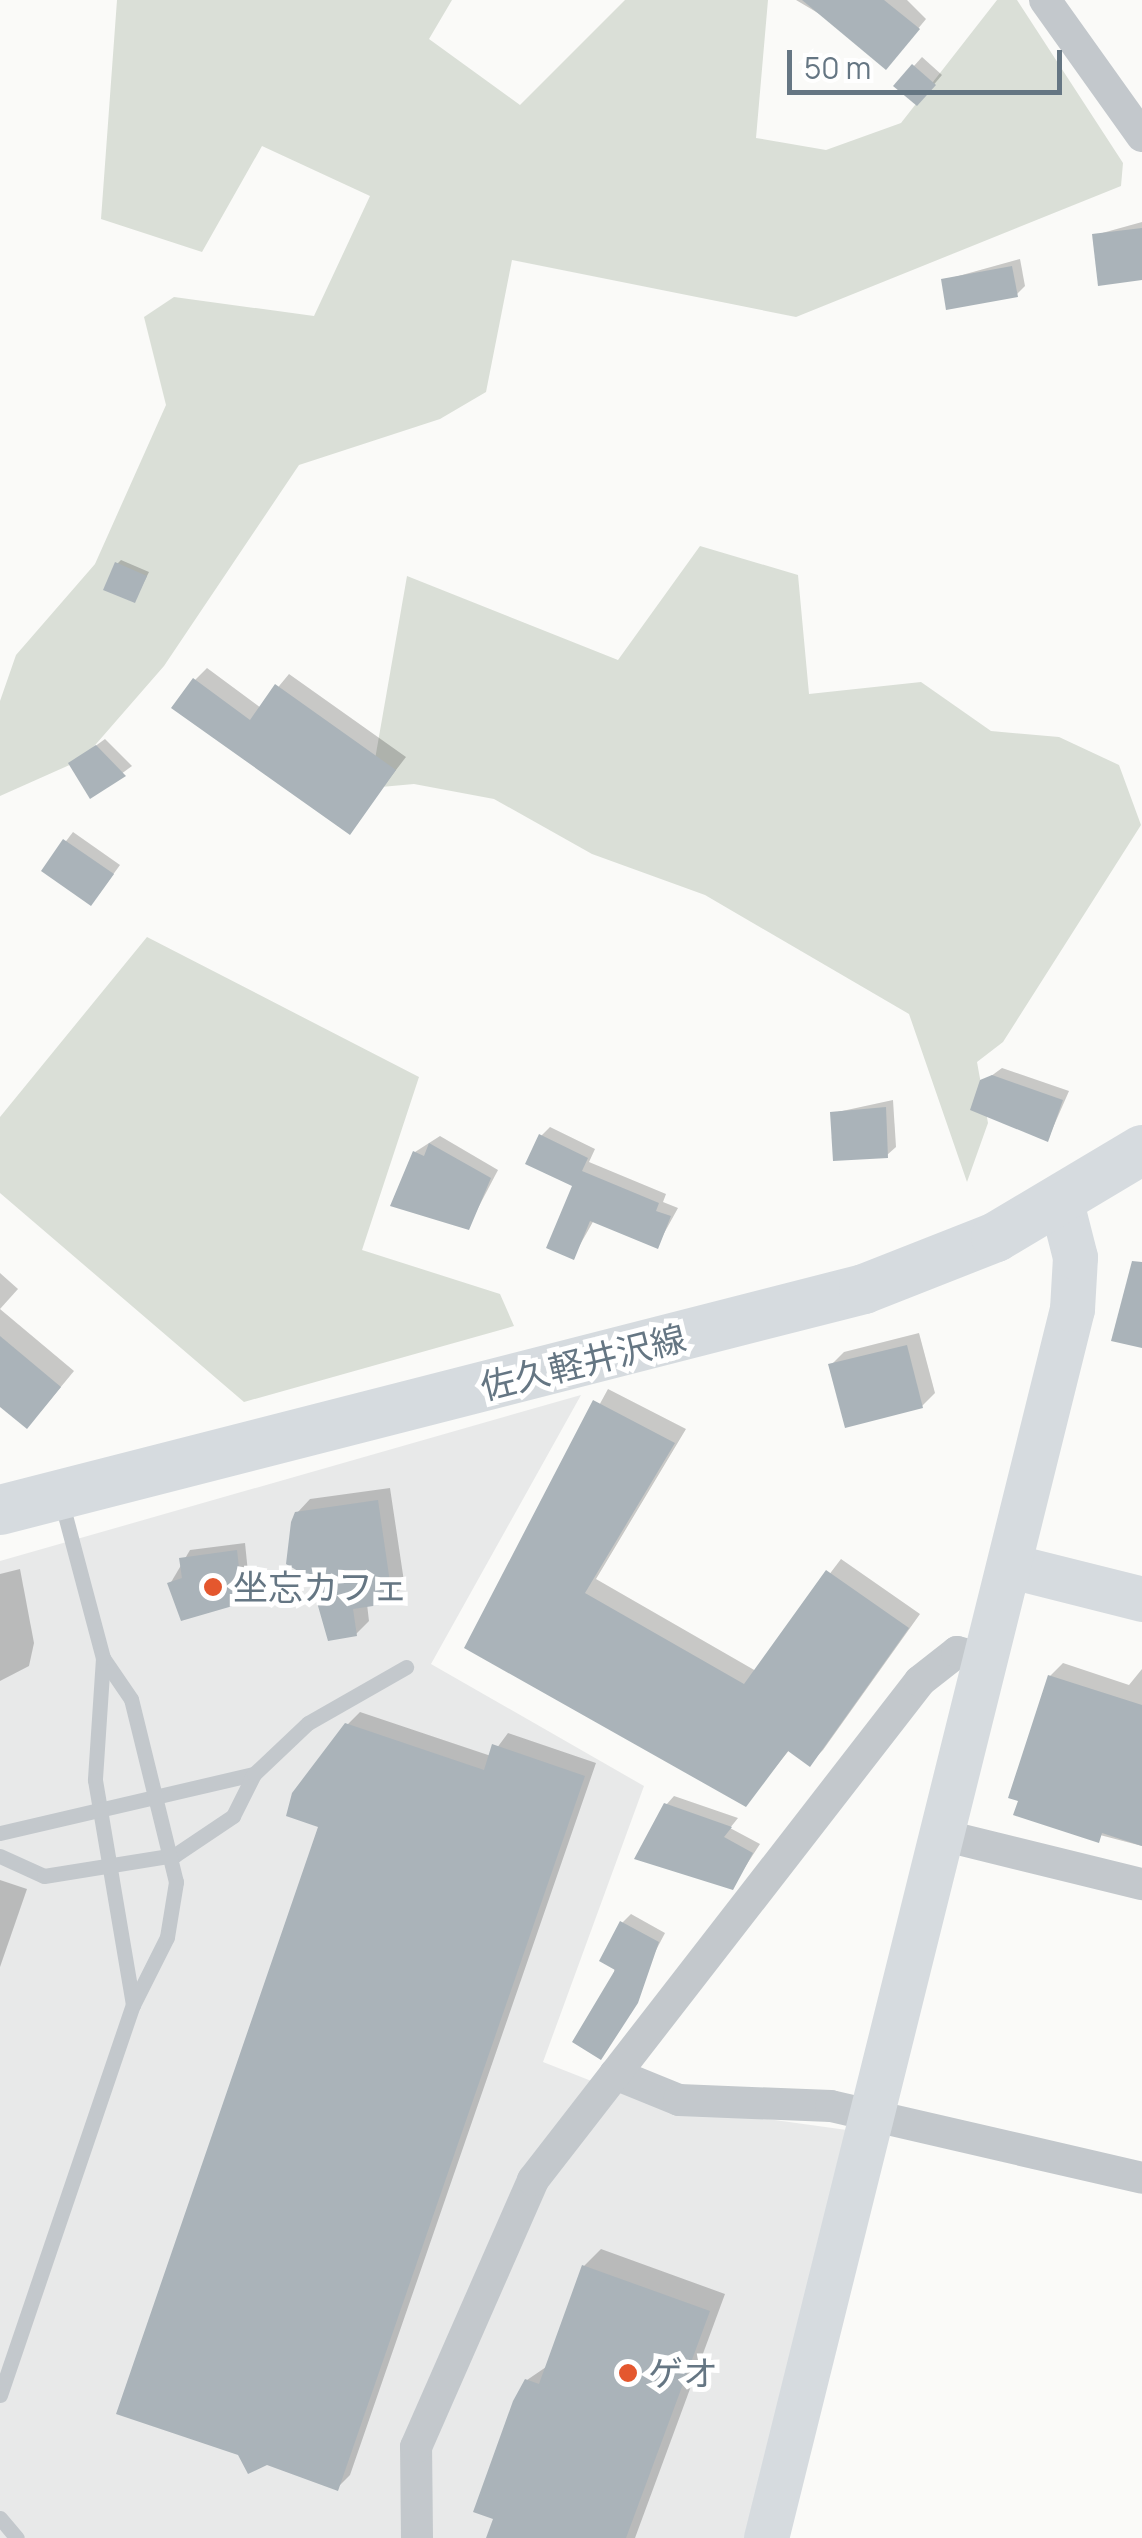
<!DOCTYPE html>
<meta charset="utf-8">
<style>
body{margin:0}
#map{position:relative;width:1142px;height:2538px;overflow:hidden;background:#fafaf8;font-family:Manrope,"Noto Sans JP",sans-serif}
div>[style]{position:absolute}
.built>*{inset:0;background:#e8e9e9}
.green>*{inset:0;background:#dadfd7}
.shadow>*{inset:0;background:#0003}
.building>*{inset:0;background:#aab3b9}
.lane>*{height:15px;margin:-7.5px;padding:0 7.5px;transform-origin:7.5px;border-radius:7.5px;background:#c3c8cc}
.street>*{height:32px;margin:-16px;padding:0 16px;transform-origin:16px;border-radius:16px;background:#c3c8cc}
.secondary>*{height:45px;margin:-22.5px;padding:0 22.5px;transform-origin:22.5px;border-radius:22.5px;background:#d6dbdf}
.primary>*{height:50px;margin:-25px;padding:0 25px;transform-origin:25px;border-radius:25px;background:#d6dbdf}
.dots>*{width:28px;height:28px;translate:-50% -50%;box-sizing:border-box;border:5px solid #fff;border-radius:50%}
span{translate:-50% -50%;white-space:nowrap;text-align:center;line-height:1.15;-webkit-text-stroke:10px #fff;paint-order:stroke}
.street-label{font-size:35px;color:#657683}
.poi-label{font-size:35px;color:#657683}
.left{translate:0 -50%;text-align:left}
.scale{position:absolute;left:787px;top:50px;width:275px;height:45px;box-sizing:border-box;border:5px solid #657683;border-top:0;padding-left:12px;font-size:30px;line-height:35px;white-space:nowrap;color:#657683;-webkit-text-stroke:8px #fff;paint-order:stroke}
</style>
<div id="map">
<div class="built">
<i style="clip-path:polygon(581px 1395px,431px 1664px,644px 1786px,543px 2062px,645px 2102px,854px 2131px,745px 2538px,0 2538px,0 1561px)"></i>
</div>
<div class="green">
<i style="clip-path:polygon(117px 0,452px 0,429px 39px,520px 105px,625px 0,768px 0,756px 138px,826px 150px,901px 123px,997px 0,1017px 0,1123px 163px,1121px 186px,796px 317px,512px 260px,486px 392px,440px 419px,299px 465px,164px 666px,83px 759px,0 796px,0 701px,16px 655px,95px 564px,166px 405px,144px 317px,174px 297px,314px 316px,370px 196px,262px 146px,202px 252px,101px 219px)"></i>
<i style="clip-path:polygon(700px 546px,798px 575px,809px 694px,921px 682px,991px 731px,1059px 737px,1119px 765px,1141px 825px,1003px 1042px,977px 1062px,988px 1123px,967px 1182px,909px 1014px,705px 895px,592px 854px,494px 799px,414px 784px,370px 788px,407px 576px,618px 660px)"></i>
<i style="clip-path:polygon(147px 937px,419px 1077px,362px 1250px,500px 1294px,514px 1326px,244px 1402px,0 1193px,0 1117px)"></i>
</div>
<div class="shadow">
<i style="clip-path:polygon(796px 0,907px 0,926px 19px,894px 58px)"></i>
<i style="clip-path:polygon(922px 57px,942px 75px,925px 95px,896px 86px)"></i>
<i style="clip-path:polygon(1142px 222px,1142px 278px,1095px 235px)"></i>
<i style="clip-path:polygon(1020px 259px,1025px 286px,1016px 295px,944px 280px)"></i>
<i style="clip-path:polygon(121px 560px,149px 572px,135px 600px,117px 564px)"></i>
<i style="clip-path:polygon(207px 668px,261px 708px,289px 674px,406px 757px,349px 831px,195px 680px)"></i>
<i style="clip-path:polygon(105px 739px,132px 766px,91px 796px,71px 764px)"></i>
<i style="clip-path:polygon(73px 832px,120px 865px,99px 894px,44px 870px)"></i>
<i style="clip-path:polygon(1002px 1068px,1069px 1091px,1048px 1139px,983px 1082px)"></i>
<i style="clip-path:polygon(893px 1100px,896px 1147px,887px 1155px,833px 1113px)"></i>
<i style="clip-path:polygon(550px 1127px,595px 1149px,589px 1162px,666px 1194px,663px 1202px,678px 1208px,657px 1246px,594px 1220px,573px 1257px,575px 1185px,541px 1136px)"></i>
<i style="clip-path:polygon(440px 1136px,498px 1170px,468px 1227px,415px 1152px)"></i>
<i style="clip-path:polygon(0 1273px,18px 1289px,0 1309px)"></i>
<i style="clip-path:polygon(0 1309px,74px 1371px,41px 1411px,0 1404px)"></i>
<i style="clip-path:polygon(919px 1333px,935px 1393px,922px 1406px,831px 1365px,844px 1352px)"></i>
<i style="clip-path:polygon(608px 1389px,686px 1429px,596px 1579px,756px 1671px,841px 1559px,920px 1614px,823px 1750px,810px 1763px,790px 1749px,746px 1804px,467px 1647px)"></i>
<i style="clip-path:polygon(390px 1488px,405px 1588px,367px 1604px,369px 1621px,356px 1634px,297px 1513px,310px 1499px)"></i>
<i style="clip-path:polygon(245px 1543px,250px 1592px,242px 1601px,170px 1584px,190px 1550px)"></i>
<i style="clip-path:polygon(20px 1569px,34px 1643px,29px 1666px,0 1681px,0 1574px)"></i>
<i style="clip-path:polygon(1063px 1663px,1129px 1685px,1142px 1669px,1142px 1846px,1016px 1813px,1050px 1676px)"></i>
<i style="clip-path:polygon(360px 1712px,491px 1756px,508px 1733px,596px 1763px,350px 2475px,337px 2488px,240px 2453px,321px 1826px,347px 1725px)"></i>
<i style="clip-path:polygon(674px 1796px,738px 1818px,730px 1828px,760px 1844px,732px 1887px,666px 1805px)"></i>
<i style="clip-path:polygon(0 1880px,27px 1889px,0 1967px)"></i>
<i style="clip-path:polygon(631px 1914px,665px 1933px,600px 2057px,622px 1923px)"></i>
<i style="clip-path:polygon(601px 2249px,725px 2294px,635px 2538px,489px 2538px,527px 2380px,549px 2365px,584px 2266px)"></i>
</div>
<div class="building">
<i style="clip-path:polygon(802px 0,884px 0,920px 29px,886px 70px)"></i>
<i style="clip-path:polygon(912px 64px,936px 85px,917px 106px,893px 86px)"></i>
<i style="clip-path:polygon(1142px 228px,1142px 280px,1098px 286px,1092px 234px)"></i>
<i style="clip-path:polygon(1012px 266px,1018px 297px,946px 310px,941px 279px)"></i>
<i style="clip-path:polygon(115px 562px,147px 576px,135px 603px,103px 590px)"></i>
<i style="clip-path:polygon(193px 678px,250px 720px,275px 684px,396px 770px,350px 835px,171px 708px)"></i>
<i style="clip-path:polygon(96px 745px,126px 776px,90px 799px,68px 763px)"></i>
<i style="clip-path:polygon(63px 839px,114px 874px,91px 906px,41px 871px)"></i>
<i style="clip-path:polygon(992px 1075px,1063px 1100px,1048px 1142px,970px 1110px,980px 1080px)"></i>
<i style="clip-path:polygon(886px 1107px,888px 1158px,833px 1161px,830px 1112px)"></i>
<i style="clip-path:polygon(539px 1134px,588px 1158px,582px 1171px,659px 1203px,656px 1211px,671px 1216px,658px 1249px,590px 1221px,574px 1260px,546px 1248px,572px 1186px,525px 1164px)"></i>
<i style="clip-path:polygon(429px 1143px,491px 1178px,469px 1230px,390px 1206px,413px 1151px,424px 1156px)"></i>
<i style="clip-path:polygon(1132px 1261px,1142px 1262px,1142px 1348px,1111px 1341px)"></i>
<i style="clip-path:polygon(0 1336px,61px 1387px,27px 1429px,0 1407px)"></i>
<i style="clip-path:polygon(907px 1345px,923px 1408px,845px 1428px,828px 1364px)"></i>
<i style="clip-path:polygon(593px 1400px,675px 1443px,585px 1593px,744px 1684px,826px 1570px,909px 1628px,810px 1767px,788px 1751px,746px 1807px,464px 1648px)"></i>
<i style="clip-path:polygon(378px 1500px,393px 1603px,353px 1609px,357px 1636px,328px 1641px,310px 1578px,286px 1564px,291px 1522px,295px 1512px)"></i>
<i style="clip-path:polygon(237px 1550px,243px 1603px,181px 1621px,167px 1583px,182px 1578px,179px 1558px)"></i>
<i style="clip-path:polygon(1048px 1675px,1142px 1705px,1142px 1846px,1102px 1833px,1099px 1843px,1013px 1815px,1018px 1801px,1008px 1798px)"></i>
<i style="clip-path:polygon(345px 1723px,484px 1770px,492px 1744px,585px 1776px,338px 2491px,267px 2465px,248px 2474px,238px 2455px,116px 2414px,318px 1827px,286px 1816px,292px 1793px)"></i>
<i style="clip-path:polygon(664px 1803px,732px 1827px,724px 1837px,753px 1853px,733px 1890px,634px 1859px)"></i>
<i style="clip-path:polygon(620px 1921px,659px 1942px,638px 2003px,601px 2060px,572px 2042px,615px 1970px,599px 1961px)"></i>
<i style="clip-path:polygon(582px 2265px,710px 2311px,626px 2538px,486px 2538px,493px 2519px,473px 2512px,513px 2401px,525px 2379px,539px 2384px)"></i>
</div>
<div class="lane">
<i style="left:103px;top:1658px;width:122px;rotate:93.8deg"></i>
<i style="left:95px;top:1780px;width:228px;rotate:80.4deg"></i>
<i style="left:0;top:1833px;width:261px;rotate:-13.1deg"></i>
<i style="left:0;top:1856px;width:48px;rotate:24.4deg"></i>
<i style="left:44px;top:1876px;width:133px;rotate:-9.1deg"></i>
<i style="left:175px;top:1855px;width:70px;rotate:-33.9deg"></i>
<i style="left:233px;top:1816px;width:47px;rotate:-63.4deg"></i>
<i style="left:254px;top:1774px;width:74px;rotate:-43.4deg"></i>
<i style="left:308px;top:1723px;width:113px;rotate:-29.7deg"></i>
<i style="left:0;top:2395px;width:412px;rotate:-71.2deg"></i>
<i style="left:133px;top:2005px;width:76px;rotate:-63.4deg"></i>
<i style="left:167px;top:1937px;width:56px;rotate:-80.7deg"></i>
<i style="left:176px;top:1882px;width:188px;rotate:-103.8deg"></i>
<i style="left:131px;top:1699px;width:50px;rotate:-124.3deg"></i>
<i style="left:103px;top:1658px;width:163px;rotate:-104.9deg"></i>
<i style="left:0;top:2518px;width:26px;rotate:50deg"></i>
</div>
<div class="street">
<i style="left:1045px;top:0;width:167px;rotate:54.5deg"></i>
<i style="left:946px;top:1836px;width:202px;rotate:13.8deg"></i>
<i style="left:615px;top:2074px;width:69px;rotate:22.1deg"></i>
<i style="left:679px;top:2100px;width:152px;rotate:2.3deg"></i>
<i style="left:831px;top:2106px;width:319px;rotate:13deg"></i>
<i style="left:417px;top:2538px;width:91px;rotate:-90.6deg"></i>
<i style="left:416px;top:2447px;width:292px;rotate:-66.3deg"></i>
<i style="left:533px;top:2180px;width:631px;rotate:-52.2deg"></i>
<i style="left:920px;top:1681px;width:47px;rotate:-38.1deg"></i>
<i style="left:957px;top:1652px;width:30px;rotate:14deg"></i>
</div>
<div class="secondary">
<i style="left:1011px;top:1566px;width:135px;rotate:14.1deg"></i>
<i style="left:766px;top:2538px;width:1267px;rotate:-76.02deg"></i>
<i style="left:1072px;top:1309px;width:52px;rotate:-86.7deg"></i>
<i style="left:1075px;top:1257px;width:57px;rotate:-104.3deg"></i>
</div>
<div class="primary">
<i style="left:0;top:1510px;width:892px;rotate:-14.35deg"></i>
<i style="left:864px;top:1289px;width:142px;rotate:-21.5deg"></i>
<i style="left:996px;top:1237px;width:170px;rotate:-30.8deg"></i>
</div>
<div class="dots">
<i style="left:213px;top:1587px;background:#e4572e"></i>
<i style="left:628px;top:2373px;background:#e4572e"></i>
</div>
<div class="street-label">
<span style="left:583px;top:1362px;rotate:-14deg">佐久軽井沢線</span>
</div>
<div class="poi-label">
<span class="left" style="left:233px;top:1587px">坐忘カフェ</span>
<span class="left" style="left:648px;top:2373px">ゲオ</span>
</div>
<div class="scale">50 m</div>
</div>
